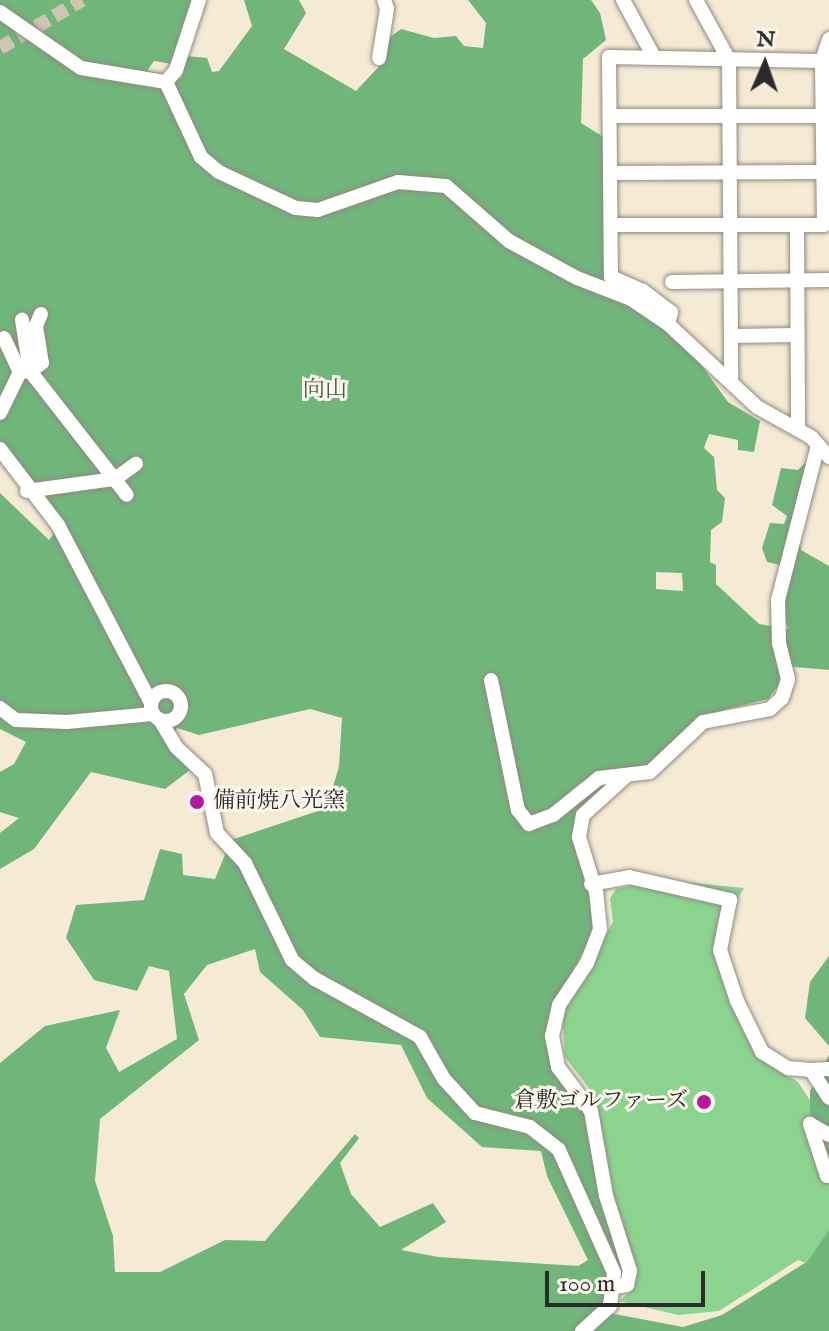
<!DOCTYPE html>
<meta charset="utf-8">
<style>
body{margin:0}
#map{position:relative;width:829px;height:1331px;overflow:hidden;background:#f5ead4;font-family:"IM FELL English","Noto Serif JP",serif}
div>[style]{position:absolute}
.green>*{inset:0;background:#8bd38f}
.forest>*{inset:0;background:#70b57a}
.minor-tunnel>*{height:14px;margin-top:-7px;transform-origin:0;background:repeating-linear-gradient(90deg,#cdc4b2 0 14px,transparent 0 21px)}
.roads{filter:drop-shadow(0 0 2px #908a80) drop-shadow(0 0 2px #908a80)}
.minor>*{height:14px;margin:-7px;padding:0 7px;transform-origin:7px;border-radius:7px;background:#fff}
.minor>.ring{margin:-7px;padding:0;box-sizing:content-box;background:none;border:14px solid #fff;border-radius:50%}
.dots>*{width:22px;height:22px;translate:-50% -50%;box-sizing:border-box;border:4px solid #fbf7ec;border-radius:50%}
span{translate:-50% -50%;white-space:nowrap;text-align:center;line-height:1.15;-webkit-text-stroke:6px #fbf7ec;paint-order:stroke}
.park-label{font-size:22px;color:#485d49}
.poi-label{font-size:22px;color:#2b2b2b}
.left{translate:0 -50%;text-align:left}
.right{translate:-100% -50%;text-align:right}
.north{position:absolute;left:725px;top:24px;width:80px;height:80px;-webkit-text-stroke:6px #fbf7ec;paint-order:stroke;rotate:2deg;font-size:22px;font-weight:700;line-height:32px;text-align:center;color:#2b2b2b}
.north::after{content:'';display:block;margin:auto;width:28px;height:36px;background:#2b2b2b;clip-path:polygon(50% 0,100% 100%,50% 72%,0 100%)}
.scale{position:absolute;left:545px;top:1271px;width:160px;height:36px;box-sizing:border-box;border:4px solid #2b2b2b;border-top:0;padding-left:10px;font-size:24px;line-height:28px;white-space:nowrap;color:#2b2b2b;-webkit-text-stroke:6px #fbf7ec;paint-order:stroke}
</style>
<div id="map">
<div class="green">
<i style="clip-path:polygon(663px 880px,744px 888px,721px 927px,716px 949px,755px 1055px,798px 1082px,815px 1108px,829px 1152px,829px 1237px,809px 1264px,798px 1260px,719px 1311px,678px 1315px,619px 1301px,635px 1287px,636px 1268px,623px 1242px,595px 1096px,565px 1057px,562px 1012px,613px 922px,610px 898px,616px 889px)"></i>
</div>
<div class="forest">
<i style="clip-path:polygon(evenodd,0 0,193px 0,172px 64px,154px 61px,147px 71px,181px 78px,186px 56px,207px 58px,212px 72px,219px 71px,252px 26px,244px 0,299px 0,306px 13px,284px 49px,356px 91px,385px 60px,390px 37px,401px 29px,434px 38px,456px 36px,464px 46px,483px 48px,486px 23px,468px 0,591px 0,600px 13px,606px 40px,583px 59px,581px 123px,605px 138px,609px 291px,681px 337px,728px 402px,760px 421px,754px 452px,738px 450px,738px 440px,709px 434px,704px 448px,714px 457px,717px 490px,725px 498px,722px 522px,711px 530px,710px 562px,716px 565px,716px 584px,759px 624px,789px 629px,783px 617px,787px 581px,780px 565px,767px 562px,762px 548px,770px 523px,784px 524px,787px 516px,772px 505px,781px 468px,798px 470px,813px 455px,799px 540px,801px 550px,829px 566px,829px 670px,783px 666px,778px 686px,768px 699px,704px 715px,649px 767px,624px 770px,576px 831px,576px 853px,591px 891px,593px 934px,558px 998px,548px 1034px,582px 1101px,627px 1272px,624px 1279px,617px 1269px,609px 1313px,683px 1327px,722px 1315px,808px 1261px,829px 1230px,829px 1331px,0 1331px,0 1063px,45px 1026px,120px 1010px,106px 1048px,119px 1072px,177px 1039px,169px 971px,149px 966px,137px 991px,94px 980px,66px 938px,76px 905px,144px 900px,160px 849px,182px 854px,183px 875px,215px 879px,231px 840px,327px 808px,339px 766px,342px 718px,310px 709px,199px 735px,177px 728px,168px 746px,190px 770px,165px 789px,91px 772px,34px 849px,0 869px,0 833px,19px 818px,0 812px,0 772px,14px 764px,26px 742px,0 729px,0 493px,49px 540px,57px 529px,0 461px,0 0,656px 572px,682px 573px,683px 591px,656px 589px,656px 572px,0 0,255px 949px,260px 972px,303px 1010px,320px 1037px,401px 1045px,427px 1098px,482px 1147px,541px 1151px,547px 1176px,588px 1260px,578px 1266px,438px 1257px,401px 1250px,446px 1222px,433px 1203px,380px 1227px,351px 1194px,340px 1163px,359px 1138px,355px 1134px,265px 1241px,225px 1240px,160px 1272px,115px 1272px,113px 1236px,95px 1181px,100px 1119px,199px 1040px,184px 994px,207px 965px,255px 949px)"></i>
<i style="clip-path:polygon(829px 956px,829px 1046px,805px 1018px,810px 982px)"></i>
<i style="clip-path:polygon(829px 1055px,829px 1164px,810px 1112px,810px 1091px)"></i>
</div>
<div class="minor-tunnel">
<i style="left:0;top:48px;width:95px;rotate:-30.3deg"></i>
</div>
<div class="roads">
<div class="minor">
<i style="left:623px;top:0;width:65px;rotate:61.5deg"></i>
<i style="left:696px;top:0;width:68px;rotate:61.2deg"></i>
<i style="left:729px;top:60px;width:322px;rotate:89.6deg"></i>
<i style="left:0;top:12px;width:98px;rotate:34.7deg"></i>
<i style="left:81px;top:68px;width:86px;rotate:9.4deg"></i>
<i style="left:166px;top:82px;width:83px;rotate:65deg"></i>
<i style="left:201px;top:157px;width:23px;rotate:40deg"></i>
<i style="left:219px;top:172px;width:85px;rotate:25.1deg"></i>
<i style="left:296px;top:208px;width:22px;rotate:5deg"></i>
<i style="left:318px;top:210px;width:85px;rotate:-19.3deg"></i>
<i style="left:398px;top:182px;width:48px;rotate:4.8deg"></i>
<i style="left:446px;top:186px;width:84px;rotate:41.1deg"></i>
<i style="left:509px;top:241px;width:77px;rotate:28.6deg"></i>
<i style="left:577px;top:278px;width:58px;rotate:21.3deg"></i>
<i style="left:631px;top:299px;width:45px;rotate:34deg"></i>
<i style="left:668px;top:324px;width:122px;rotate:43deg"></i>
<i style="left:757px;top:407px;width:62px;rotate:29.1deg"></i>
<i style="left:811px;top:437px;width:27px;rotate:48deg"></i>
<i style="left:379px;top:58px;width:50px;rotate:-80.7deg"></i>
<i style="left:387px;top:9px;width:9px;rotate:-108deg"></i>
<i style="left:822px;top:61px;width:23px;rotate:-72deg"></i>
<i style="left:166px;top:82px;width:16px;rotate:-50deg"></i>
<i style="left:176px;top:70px;width:74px;rotate:-71.8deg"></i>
<i style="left:610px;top:116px;width:213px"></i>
<i style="left:610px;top:173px;width:214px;rotate:-0.3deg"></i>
<i style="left:611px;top:225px;width:213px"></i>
<i style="left:824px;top:225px;width:164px;rotate:-90.7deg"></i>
<i style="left:822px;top:61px;width:213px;rotate:-178.9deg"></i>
<i style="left:609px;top:57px;width:220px;rotate:89.5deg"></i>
<i style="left:611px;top:277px;width:35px;rotate:24deg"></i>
<i style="left:643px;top:291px;width:35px;rotate:37deg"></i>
<i style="left:671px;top:312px;width:12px;rotate:104deg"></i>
<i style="left:797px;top:226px;width:202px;rotate:89.7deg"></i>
<i style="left:672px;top:282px;width:157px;rotate:-0.7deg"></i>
<i style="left:41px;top:314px;width:13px;rotate:113deg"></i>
<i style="left:36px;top:326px;width:37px;rotate:81deg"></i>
<i style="left:42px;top:363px;width:14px;rotate:146deg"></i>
<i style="left:30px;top:371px;width:157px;rotate:52deg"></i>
<i style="left:731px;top:336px;width:66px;rotate:-0.9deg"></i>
<i style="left:4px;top:338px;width:38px;rotate:65deg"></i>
<i style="left:20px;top:372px;width:10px;rotate:-6deg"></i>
<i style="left:30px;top:371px;width:52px;rotate:-98.9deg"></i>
<i style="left:0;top:413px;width:46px;rotate:-64deg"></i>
<i style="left:0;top:449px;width:96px;rotate:52.7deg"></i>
<i style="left:58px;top:525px;width:201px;rotate:62.4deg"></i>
<i style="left:27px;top:491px;width:89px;rotate:-7.8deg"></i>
<i style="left:115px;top:479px;width:26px;rotate:-36deg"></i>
<i style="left:491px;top:680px;width:133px;rotate:78.3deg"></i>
<i style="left:518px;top:810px;width:18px;rotate:52deg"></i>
<i style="left:529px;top:824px;width:26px;rotate:-21deg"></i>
<i style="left:553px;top:815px;width:59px;rotate:-38.8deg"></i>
<i style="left:599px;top:778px;width:51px;rotate:-6.7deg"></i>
<i style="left:650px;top:772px;width:73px;rotate:-43.3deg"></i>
<i style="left:703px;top:722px;width:68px;rotate:-11deg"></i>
<i style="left:770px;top:709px;width:16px;rotate:-43deg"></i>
<i style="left:782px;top:698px;width:20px;rotate:-72deg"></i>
<i style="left:788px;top:679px;width:37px;rotate:-104deg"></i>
<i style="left:779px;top:643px;width:43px;rotate:-91.3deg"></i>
<i style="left:778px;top:600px;width:160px;rotate:-75.5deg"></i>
<i class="ring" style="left:151px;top:691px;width:16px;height:16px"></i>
<i style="left:0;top:708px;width:20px;rotate:37deg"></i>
<i style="left:16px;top:720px;width:51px;rotate:2.2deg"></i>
<i style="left:67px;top:722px;width:86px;rotate:-5.3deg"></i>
<i style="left:160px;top:720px;width:31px;rotate:59deg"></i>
<i style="left:176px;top:747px;width:40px;rotate:43deg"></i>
<i style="left:205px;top:774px;width:60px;rotate:78.5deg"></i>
<i style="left:217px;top:833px;width:41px;rotate:47deg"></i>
<i style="left:245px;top:863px;width:108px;rotate:64.1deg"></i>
<i style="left:292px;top:960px;width:30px;rotate:40deg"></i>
<i style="left:315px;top:979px;width:120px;rotate:28.9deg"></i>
<i style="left:420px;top:1037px;width:48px;rotate:60.3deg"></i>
<i style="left:444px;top:1079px;width:46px;rotate:47.6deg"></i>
<i style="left:475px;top:1113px;width:57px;rotate:14.3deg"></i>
<i style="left:530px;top:1127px;width:37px;rotate:38deg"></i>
<i style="left:559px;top:1150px;width:135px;rotate:65.9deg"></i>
<i style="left:614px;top:1273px;width:33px;rotate:97deg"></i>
<i style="left:610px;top:1306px;width:38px;rotate:138deg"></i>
<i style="left:591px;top:884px;width:39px;rotate:-10deg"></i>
<i style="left:629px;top:877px;width:104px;rotate:12.8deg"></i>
<i style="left:730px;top:900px;width:51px;rotate:101.3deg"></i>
<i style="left:720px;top:950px;width:54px;rotate:71.6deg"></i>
<i style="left:737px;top:1001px;width:57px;rotate:63.9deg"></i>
<i style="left:762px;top:1052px;width:31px;rotate:32deg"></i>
<i style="left:788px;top:1068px;width:23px;rotate:5deg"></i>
<i style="left:829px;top:1069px;width:18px;rotate:177deg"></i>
<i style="left:811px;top:1070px;width:33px;rotate:57deg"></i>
<i style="left:827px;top:1176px;width:55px;rotate:-108.1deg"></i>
<i style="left:810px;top:1124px;width:22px;rotate:30deg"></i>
<i style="left:614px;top:1287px;width:13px;rotate:-9deg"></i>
<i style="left:627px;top:1285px;width:14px;rotate:-78deg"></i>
<i style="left:630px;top:1271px;width:79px;rotate:-107.7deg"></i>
<i style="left:606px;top:1196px;width:86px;rotate:-100deg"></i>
<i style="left:591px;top:1111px;width:55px;rotate:-126.9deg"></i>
<i style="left:558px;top:1067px;width:32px;rotate:-101deg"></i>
<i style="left:552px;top:1036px;width:32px;rotate:-77deg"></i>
<i style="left:559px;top:1005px;width:50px;rotate:-56.3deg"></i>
<i style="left:587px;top:963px;width:36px;rotate:-69deg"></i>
<i style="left:600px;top:929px;width:37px;rotate:-96deg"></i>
<i style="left:596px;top:892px;width:58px;rotate:-107.2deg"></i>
<i style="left:579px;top:837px;width:22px;rotate:-80deg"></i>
<i style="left:583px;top:815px;width:58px;rotate:-42.2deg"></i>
</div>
</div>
<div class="dots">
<i style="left:197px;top:802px;background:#b5179e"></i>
<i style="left:704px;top:1102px;background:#b5179e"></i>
</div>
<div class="park-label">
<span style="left:325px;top:391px">向山</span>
</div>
<div class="poi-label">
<span class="left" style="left:213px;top:802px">備前焼八光窯</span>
<span class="right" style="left:688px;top:1102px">倉敷ゴルファーズ</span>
</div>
<div class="north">N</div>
<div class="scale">100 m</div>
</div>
